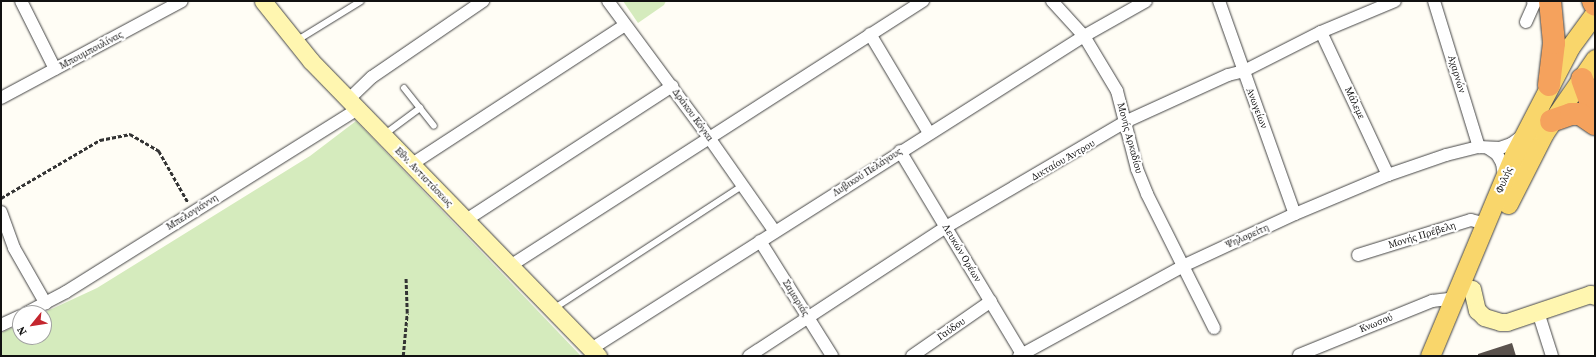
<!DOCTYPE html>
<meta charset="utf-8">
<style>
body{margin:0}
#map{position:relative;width:1596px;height:357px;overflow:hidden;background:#fffdf5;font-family:"Source Serif 4",serif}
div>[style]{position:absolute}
.green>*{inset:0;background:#d5ebbd}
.building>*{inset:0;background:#5a524d}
.path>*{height:2.5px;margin-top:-1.25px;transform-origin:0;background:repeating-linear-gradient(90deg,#333 0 4px,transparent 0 6px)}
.roads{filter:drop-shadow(0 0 1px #444) drop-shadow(0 0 1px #444)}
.lane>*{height:6px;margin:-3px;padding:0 3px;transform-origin:3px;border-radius:3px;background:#fff}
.street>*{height:12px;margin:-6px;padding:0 6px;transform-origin:6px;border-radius:6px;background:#fff}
.secondary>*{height:17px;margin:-8.5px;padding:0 8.5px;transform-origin:8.5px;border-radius:8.5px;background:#fff6b0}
.primary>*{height:19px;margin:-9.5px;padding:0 9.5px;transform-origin:9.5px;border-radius:9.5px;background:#f9d66b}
.highway>*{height:22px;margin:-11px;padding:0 11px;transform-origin:11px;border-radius:11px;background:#f5a25d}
span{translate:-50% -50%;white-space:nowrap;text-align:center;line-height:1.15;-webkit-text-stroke:4px #fff;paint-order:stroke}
.street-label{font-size:10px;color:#111}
.frame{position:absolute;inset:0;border:2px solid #111;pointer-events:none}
.north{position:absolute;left:12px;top:305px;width:40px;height:40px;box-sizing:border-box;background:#fff;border:1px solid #a0a0a0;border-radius:50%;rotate:240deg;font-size:11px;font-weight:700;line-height:16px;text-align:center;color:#111}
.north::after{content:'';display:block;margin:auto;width:14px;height:18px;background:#c4262e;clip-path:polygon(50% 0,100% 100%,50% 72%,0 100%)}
</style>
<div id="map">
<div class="green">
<i style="clip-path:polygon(623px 1px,666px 1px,664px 5px,638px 23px)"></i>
<i style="clip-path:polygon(356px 121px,581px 356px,1px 356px,1px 333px,20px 324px,20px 337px,44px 337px,43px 313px,97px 288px,310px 156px)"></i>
</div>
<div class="building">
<i style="clip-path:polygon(1512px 343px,1516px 356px,1478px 356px,1478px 354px)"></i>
</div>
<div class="path">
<i style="left:1px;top:198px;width:115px;rotate:-30.4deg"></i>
<i style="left:100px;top:140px;width:31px;rotate:-11deg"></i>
<i style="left:130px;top:134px;width:34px;rotate:30deg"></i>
<i style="left:159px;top:151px;width:59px;rotate:60.4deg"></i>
<i style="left:403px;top:356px;width:43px;rotate:-84.7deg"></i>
<i style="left:407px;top:313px;width:35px;rotate:-92deg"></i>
</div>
<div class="roads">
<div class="lane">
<i style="left:296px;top:41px;width:76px;rotate:-31.6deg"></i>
<i style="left:404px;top:88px;width:48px;rotate:51.7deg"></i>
<i style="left:385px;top:134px;width:44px;rotate:-36.6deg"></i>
<i style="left:553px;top:309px;width:227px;rotate:-33.1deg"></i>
</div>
<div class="street">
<i style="left:21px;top:1px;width:76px;rotate:63.4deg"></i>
<i style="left:608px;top:1px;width:172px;rotate:53.5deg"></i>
<i style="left:710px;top:139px;width:113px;rotate:55deg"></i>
<i style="left:1052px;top:1px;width:47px;rotate:47.6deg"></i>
<i style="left:1084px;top:36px;width:64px;rotate:59deg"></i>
<i style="left:1117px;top:91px;width:81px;rotate:75.6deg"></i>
<i style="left:1137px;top:169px;width:27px;rotate:68deg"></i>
<i style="left:1147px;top:194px;width:150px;rotate:63.4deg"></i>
<i style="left:1219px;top:1px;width:226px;rotate:70.4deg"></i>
<i style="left:1434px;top:1px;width:153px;rotate:72.9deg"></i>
<i style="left:1526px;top:22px;width:20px;rotate:-66deg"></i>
<i style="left:1534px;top:4px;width:3px;rotate:-108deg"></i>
<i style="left:1321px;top:32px;width:158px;rotate:64.9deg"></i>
<i style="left:870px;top:34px;width:115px;rotate:59.2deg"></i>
<i style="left:1px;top:98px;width:205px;rotate:-28.2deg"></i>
<i style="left:348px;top:100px;width:33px;rotate:-44deg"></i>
<i style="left:372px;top:77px;width:135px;rotate:-34.4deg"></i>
<i style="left:1488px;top:148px;width:11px;rotate:34deg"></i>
<i style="left:1497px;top:154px;width:10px;rotate:61deg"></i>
<i style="left:1502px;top:163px;width:13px;rotate:81deg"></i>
<i style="left:900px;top:151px;width:239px;rotate:59deg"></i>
<i style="left:412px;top:164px;width:254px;rotate:-33.1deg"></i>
<i style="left:1px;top:212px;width:38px;rotate:70deg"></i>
<i style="left:14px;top:248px;width:64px;rotate:60.3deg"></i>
<i style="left:466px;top:220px;width:246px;rotate:-33deg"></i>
<i style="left:760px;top:241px;width:136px;rotate:57.9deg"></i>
<i style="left:1358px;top:255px;width:118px;rotate:-17.2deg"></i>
<i style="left:1471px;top:220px;width:16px;rotate:15deg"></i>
<i style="left:510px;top:266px;width:491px;rotate:-32.7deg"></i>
<i style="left:1538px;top:312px;width:46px;rotate:72.3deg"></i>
<i style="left:26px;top:313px;width:45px;rotate:-27.7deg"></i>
<i style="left:66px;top:292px;width:345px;rotate:-32.1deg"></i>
<i style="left:1px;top:325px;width:21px;rotate:-25deg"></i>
<i style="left:591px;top:349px;width:584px;rotate:-32.41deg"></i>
<i style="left:1084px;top:36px;width:71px;rotate:-29.4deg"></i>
<i style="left:1299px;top:355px;width:144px;rotate:-22.1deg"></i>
<i style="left:1432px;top:301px;width:23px;rotate:-7deg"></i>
<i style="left:749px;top:356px;width:235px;rotate:-33.2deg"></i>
<i style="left:946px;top:227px;width:210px;rotate:-30.4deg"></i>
<i style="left:1127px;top:121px;width:111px;rotate:-24.5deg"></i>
<i style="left:1228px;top:75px;width:16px;rotate:-14deg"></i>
<i style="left:1244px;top:71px;width:86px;rotate:-26.9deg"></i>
<i style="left:1321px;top:32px;width:80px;rotate:-22.7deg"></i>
<i style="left:912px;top:356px;width:96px;rotate:-34.8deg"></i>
<i style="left:1019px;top:356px;width:189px;rotate:-28.7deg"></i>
<i style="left:1185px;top:265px;width:121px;rotate:-24.9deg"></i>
<i style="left:1295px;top:214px;width:101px;rotate:-22.8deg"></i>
<i style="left:1388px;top:175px;width:61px;rotate:-19deg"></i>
<i style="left:1446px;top:155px;width:34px;rotate:-14deg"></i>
<i style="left:1479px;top:147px;width:21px;rotate:3deg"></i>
<i style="left:1500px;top:148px;width:12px;rotate:-20deg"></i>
<i style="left:1511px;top:144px;width:14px;rotate:-36deg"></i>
</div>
<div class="secondary">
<i style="left:263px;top:1px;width:77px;rotate:51.3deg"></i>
<i style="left:311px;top:61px;width:412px;rotate:45.8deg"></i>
<i style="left:1472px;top:289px;width:22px;rotate:77deg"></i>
<i style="left:1477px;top:310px;width:10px;rotate:45deg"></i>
<i style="left:1484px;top:317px;width:17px;rotate:17deg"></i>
<i style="left:1500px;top:322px;width:7px"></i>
<i style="left:1507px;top:322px;width:88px;rotate:-18.6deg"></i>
<i style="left:1590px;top:294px;width:5px;rotate:22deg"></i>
</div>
<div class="primary">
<i style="left:1508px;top:204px;width:80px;rotate:-63.1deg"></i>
<i style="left:1544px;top:133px;width:90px;rotate:-55.4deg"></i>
<i style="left:1430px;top:356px;width:218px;rotate:-67.3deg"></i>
<i style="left:1514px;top:155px;width:122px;rotate:-62.6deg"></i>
<i style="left:1570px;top:47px;width:42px;rotate:-53.7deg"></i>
</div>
<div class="highway">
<i style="left:1593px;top:1px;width:4px;rotate:63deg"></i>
<i style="left:1582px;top:79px;width:37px;rotate:70deg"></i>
<i style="left:1549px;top:85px;width:42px;rotate:-83.2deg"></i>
<i style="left:1554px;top:43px;width:42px;rotate:-95.4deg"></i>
<i style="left:1551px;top:121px;width:21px;rotate:-19deg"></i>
<i style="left:1571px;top:114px;width:9px"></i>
<i style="left:1580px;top:114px;width:18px;rotate:34deg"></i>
</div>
</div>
<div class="street-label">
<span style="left:91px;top:50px;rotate:-28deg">Μπουμπουλίνας</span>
<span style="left:1457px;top:74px;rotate:73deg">Αχαρνών</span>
<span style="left:1355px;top:103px;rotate:65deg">Μάλεμε</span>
<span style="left:1257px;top:108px;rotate:69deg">Ανωγείων</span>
<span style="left:693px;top:115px;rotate:54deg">Δράκου Κόγκα</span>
<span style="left:1130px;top:138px;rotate:75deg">Μονής Αρκαδίου</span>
<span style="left:1063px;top:160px;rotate:-30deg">Δικταίου Άντρου</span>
<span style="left:867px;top:172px;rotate:-33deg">Λυβικού Πελάγους</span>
<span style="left:424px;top:177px;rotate:46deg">Εθν. Αντιστάσεως</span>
<span style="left:1504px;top:180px;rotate:-68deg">Φυλής</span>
<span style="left:192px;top:212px;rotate:-32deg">Μπελογιάννη</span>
<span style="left:1422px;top:235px;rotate:-17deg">Μονής Πρέβελη</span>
<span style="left:1247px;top:236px;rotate:-24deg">Ψηλορείτη</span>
<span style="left:962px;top:253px;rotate:59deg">Λευκών Ορέων</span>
<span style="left:796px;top:298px;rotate:58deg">Σαμαριάς</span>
<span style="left:1376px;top:323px;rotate:-22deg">Κνωσού</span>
<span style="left:951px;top:329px;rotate:-35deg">Γαύδου</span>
</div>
<div class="frame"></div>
<div class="north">N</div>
</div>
